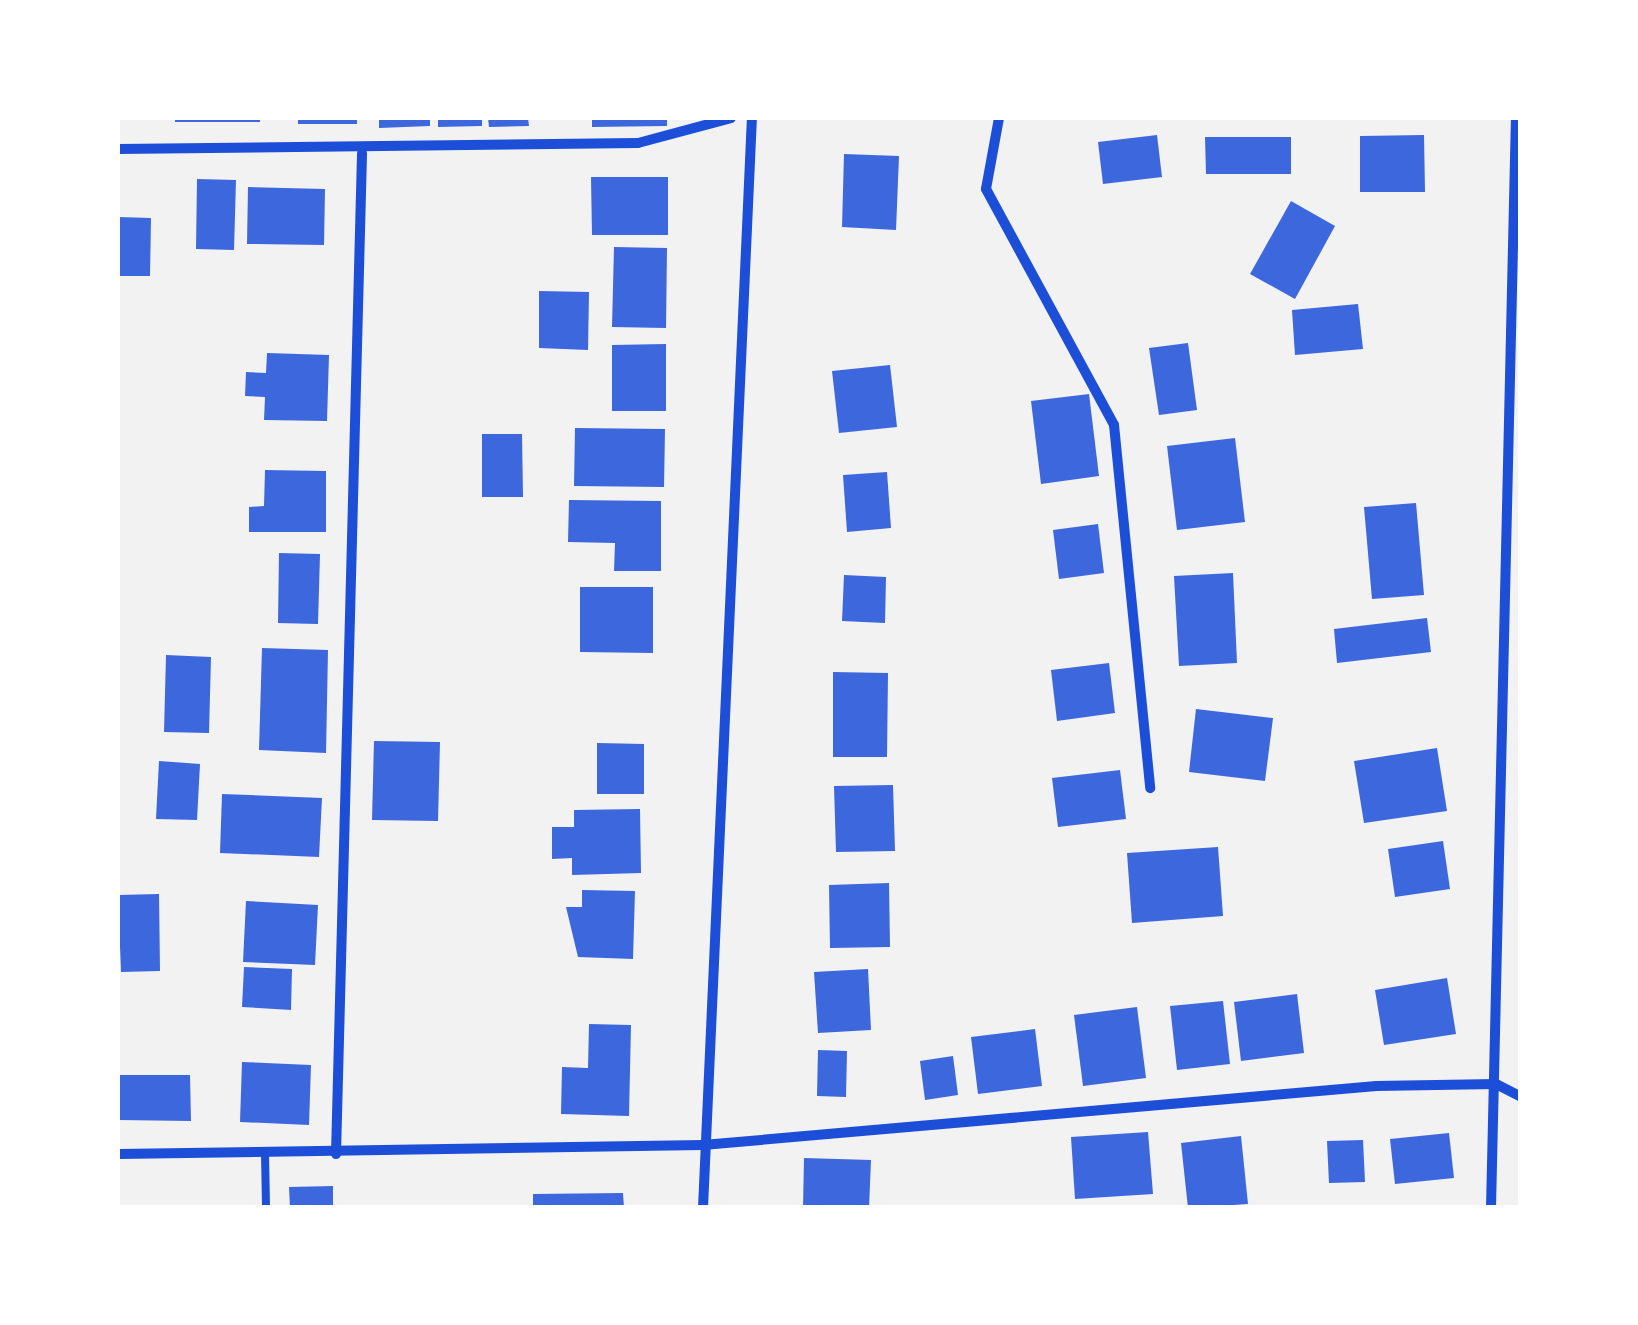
<!DOCTYPE html>
<style>
body{margin:0}
#map{position:relative;width:1638px;height:1325px;overflow:hidden;background:#f2f2f2;font-family:"Nunito Sans",sans-serif}
div>[style]{position:absolute}
.building>*{inset:0;background:#3d67dc}
.service>*{height:8px;margin:-4px;padding:0 4px;transform-origin:4px;border-radius:4px;background:#1d4ed8}
.minor>*{height:10px;margin:-5px;padding:0 5px;transform-origin:5px;border-radius:5px;background:#1d4ed8}
span{translate:-50% -50%;white-space:nowrap;text-align:center;line-height:1.15;-webkit-text-stroke:10px #fff;paint-order:stroke}
.frame{position:absolute;inset:0;border:120px solid #fff;pointer-events:none}
</style>
<div id="map">
<div class="building">
<i style="clip-path:polygon(175px 118px,260px 118px,260px 122px,175px 122px)"></i>
<i style="clip-path:polygon(298px 118px,357px 118px,357px 124px,298px 124px)"></i>
<i style="clip-path:polygon(379px 118px,430px 118px,430px 126px,379px 128px)"></i>
<i style="clip-path:polygon(438px 118px,482px 118px,482px 126px,438px 127px)"></i>
<i style="clip-path:polygon(488px 118px,528px 118px,529px 126px,489px 127px)"></i>
<i style="clip-path:polygon(592px 118px,667px 118px,667px 126px,592px 127px)"></i>
<i style="clip-path:polygon(1157px 135px,1162px 177px,1103px 184px,1098px 142px)"></i>
<i style="clip-path:polygon(1424px 135px,1425px 192px,1360px 192px,1360px 136px)"></i>
<i style="clip-path:polygon(1205px 137px,1291px 137px,1291px 174px,1206px 174px)"></i>
<i style="clip-path:polygon(844px 154px,899px 156px,896px 230px,842px 227px)"></i>
<i style="clip-path:polygon(591px 177px,668px 177px,668px 235px,592px 235px)"></i>
<i style="clip-path:polygon(197px 179px,236px 180px,234px 250px,196px 249px)"></i>
<i style="clip-path:polygon(248px 187px,325px 189px,324px 245px,247px 244px)"></i>
<i style="clip-path:polygon(1291px 201px,1335px 226px,1295px 299px,1250px 274px)"></i>
<i style="clip-path:polygon(118px 217px,151px 218px,150px 276px,118px 276px)"></i>
<i style="clip-path:polygon(614px 247px,667px 248px,666px 328px,612px 327px)"></i>
<i style="clip-path:polygon(539px 291px,589px 292px,588px 350px,539px 348px)"></i>
<i style="clip-path:polygon(1358px 304px,1363px 349px,1295px 355px,1292px 310px)"></i>
<i style="clip-path:polygon(1188px 343px,1197px 410px,1159px 415px,1149px 348px)"></i>
<i style="clip-path:polygon(666px 344px,666px 411px,612px 411px,612px 345px)"></i>
<i style="clip-path:polygon(267px 353px,329px 355px,327px 421px,264px 420px,265px 397px,245px 396px,246px 372px,266px 373px)"></i>
<i style="clip-path:polygon(890px 365px,897px 427px,839px 433px,832px 371px)"></i>
<i style="clip-path:polygon(1089px 394px,1099px 476px,1041px 484px,1031px 401px)"></i>
<i style="clip-path:polygon(575px 428px,665px 429px,664px 487px,574px 486px)"></i>
<i style="clip-path:polygon(482px 434px,522px 434px,523px 497px,482px 497px)"></i>
<i style="clip-path:polygon(1235px 438px,1245px 522px,1177px 530px,1167px 446px)"></i>
<i style="clip-path:polygon(265px 470px,326px 471px,326px 532px,249px 532px,249px 507px,264px 506px)"></i>
<i style="clip-path:polygon(887px 472px,891px 528px,847px 532px,843px 475px)"></i>
<i style="clip-path:polygon(569px 500px,661px 501px,661px 571px,614px 571px,615px 543px,568px 542px)"></i>
<i style="clip-path:polygon(1416px 503px,1424px 595px,1372px 599px,1364px 507px)"></i>
<i style="clip-path:polygon(1098px 524px,1104px 573px,1059px 579px,1053px 530px)"></i>
<i style="clip-path:polygon(279px 553px,320px 554px,318px 624px,278px 623px)"></i>
<i style="clip-path:polygon(1233px 573px,1237px 663px,1179px 666px,1174px 576px)"></i>
<i style="clip-path:polygon(844px 575px,886px 577px,885px 623px,842px 621px)"></i>
<i style="clip-path:polygon(580px 587px,653px 587px,653px 653px,580px 652px)"></i>
<i style="clip-path:polygon(1427px 618px,1431px 652px,1337px 663px,1334px 629px)"></i>
<i style="clip-path:polygon(262px 648px,328px 650px,326px 753px,259px 750px)"></i>
<i style="clip-path:polygon(166px 655px,211px 657px,209px 733px,164px 732px)"></i>
<i style="clip-path:polygon(1109px 663px,1115px 713px,1057px 721px,1051px 670px)"></i>
<i style="clip-path:polygon(833px 672px,888px 673px,887px 757px,833px 757px)"></i>
<i style="clip-path:polygon(1196px 709px,1273px 718px,1265px 781px,1189px 772px)"></i>
<i style="clip-path:polygon(374px 741px,440px 742px,438px 821px,372px 820px)"></i>
<i style="clip-path:polygon(597px 743px,644px 744px,644px 794px,597px 794px)"></i>
<i style="clip-path:polygon(1437px 748px,1447px 811px,1364px 823px,1354px 761px)"></i>
<i style="clip-path:polygon(159px 761px,200px 764px,197px 820px,156px 819px)"></i>
<i style="clip-path:polygon(1120px 770px,1126px 819px,1058px 827px,1052px 778px)"></i>
<i style="clip-path:polygon(893px 785px,895px 851px,836px 852px,834px 786px)"></i>
<i style="clip-path:polygon(222px 794px,322px 798px,319px 857px,220px 853px)"></i>
<i style="clip-path:polygon(640px 809px,641px 873px,572px 875px,572px 858px,552px 859px,552px 827px,574px 827px,574px 810px)"></i>
<i style="clip-path:polygon(1443px 841px,1450px 889px,1395px 897px,1388px 849px)"></i>
<i style="clip-path:polygon(1218px 847px,1223px 916px,1132px 923px,1127px 853px)"></i>
<i style="clip-path:polygon(889px 883px,890px 947px,830px 948px,829px 885px)"></i>
<i style="clip-path:polygon(582px 890px,635px 891px,633px 959px,578px 957px,566px 907px,582px 907px)"></i>
<i style="clip-path:polygon(159px 894px,160px 971px,121px 972px,118px 895px)"></i>
<i style="clip-path:polygon(246px 901px,318px 905px,315px 965px,243px 962px)"></i>
<i style="clip-path:polygon(244px 967px,292px 969px,291px 1010px,242px 1007px)"></i>
<i style="clip-path:polygon(868px 969px,871px 1030px,818px 1033px,814px 972px)"></i>
<i style="clip-path:polygon(1447px 978px,1456px 1034px,1384px 1045px,1375px 990px)"></i>
<i style="clip-path:polygon(1297px 994px,1304px 1053px,1241px 1061px,1234px 1002px)"></i>
<i style="clip-path:polygon(1223px 1001px,1230px 1064px,1177px 1070px,1170px 1006px)"></i>
<i style="clip-path:polygon(1137px 1007px,1146px 1078px,1083px 1086px,1074px 1015px)"></i>
<i style="clip-path:polygon(589px 1024px,631px 1025px,629px 1116px,561px 1114px,562px 1067px,588px 1068px)"></i>
<i style="clip-path:polygon(1035px 1029px,1042px 1086px,978px 1094px,971px 1037px)"></i>
<i style="clip-path:polygon(818px 1050px,847px 1051px,846px 1097px,817px 1096px)"></i>
<i style="clip-path:polygon(953px 1056px,958px 1095px,925px 1100px,920px 1061px)"></i>
<i style="clip-path:polygon(242px 1062px,311px 1065px,309px 1125px,240px 1122px)"></i>
<i style="clip-path:polygon(118px 1075px,190px 1075px,191px 1121px,118px 1120px)"></i>
<i style="clip-path:polygon(1148px 1132px,1153px 1194px,1075px 1199px,1071px 1137px)"></i>
<i style="clip-path:polygon(1449px 1133px,1454px 1178px,1395px 1184px,1390px 1139px)"></i>
<i style="clip-path:polygon(1241px 1136px,1248px 1204px,1188px 1208px,1181px 1143px)"></i>
<i style="clip-path:polygon(1363px 1140px,1365px 1182px,1329px 1183px,1327px 1141px)"></i>
<i style="clip-path:polygon(804px 1158px,871px 1160px,869px 1208px,803px 1208px)"></i>
<i style="clip-path:polygon(333px 1186px,333px 1208px,290px 1208px,289px 1187px)"></i>
<i style="clip-path:polygon(623px 1193px,624px 1208px,533px 1208px,533px 1194px)"></i>
</div>
<div class="service">
<i style="left:265px;top:1154px;width:54px;rotate:88.9deg"></i>
</div>
<div class="minor">
<i style="left:999px;top:118px;width:72px;rotate:100.4deg"></i>
<i style="left:986px;top:189px;width:268px;rotate:61.5deg"></i>
<i style="left:1114px;top:425px;width:365px;rotate:84.3deg"></i>
<i style="left:118px;top:149px;width:520px;rotate:-0.66deg"></i>
<i style="left:638px;top:143px;width:96px;rotate:-15deg"></i>
<i style="left:118px;top:1154px;width:585px;rotate:-0.88deg"></i>
<i style="left:703px;top:1145px;width:676px;rotate:-5.01deg"></i>
<i style="left:1376px;top:1086px;width:120px;rotate:-1deg"></i>
<i style="left:1496px;top:1084px;width:27px;rotate:27deg"></i>
<i style="left:336px;top:1154px;width:1001px;rotate:-88.51deg"></i>
<i style="left:703px;top:1208px;width:1091px;rotate:-87.43deg"></i>
<i style="left:1491px;top:1208px;width:1090px;rotate:-88.69deg"></i>
</div>
<div class="frame"></div>
</div>
